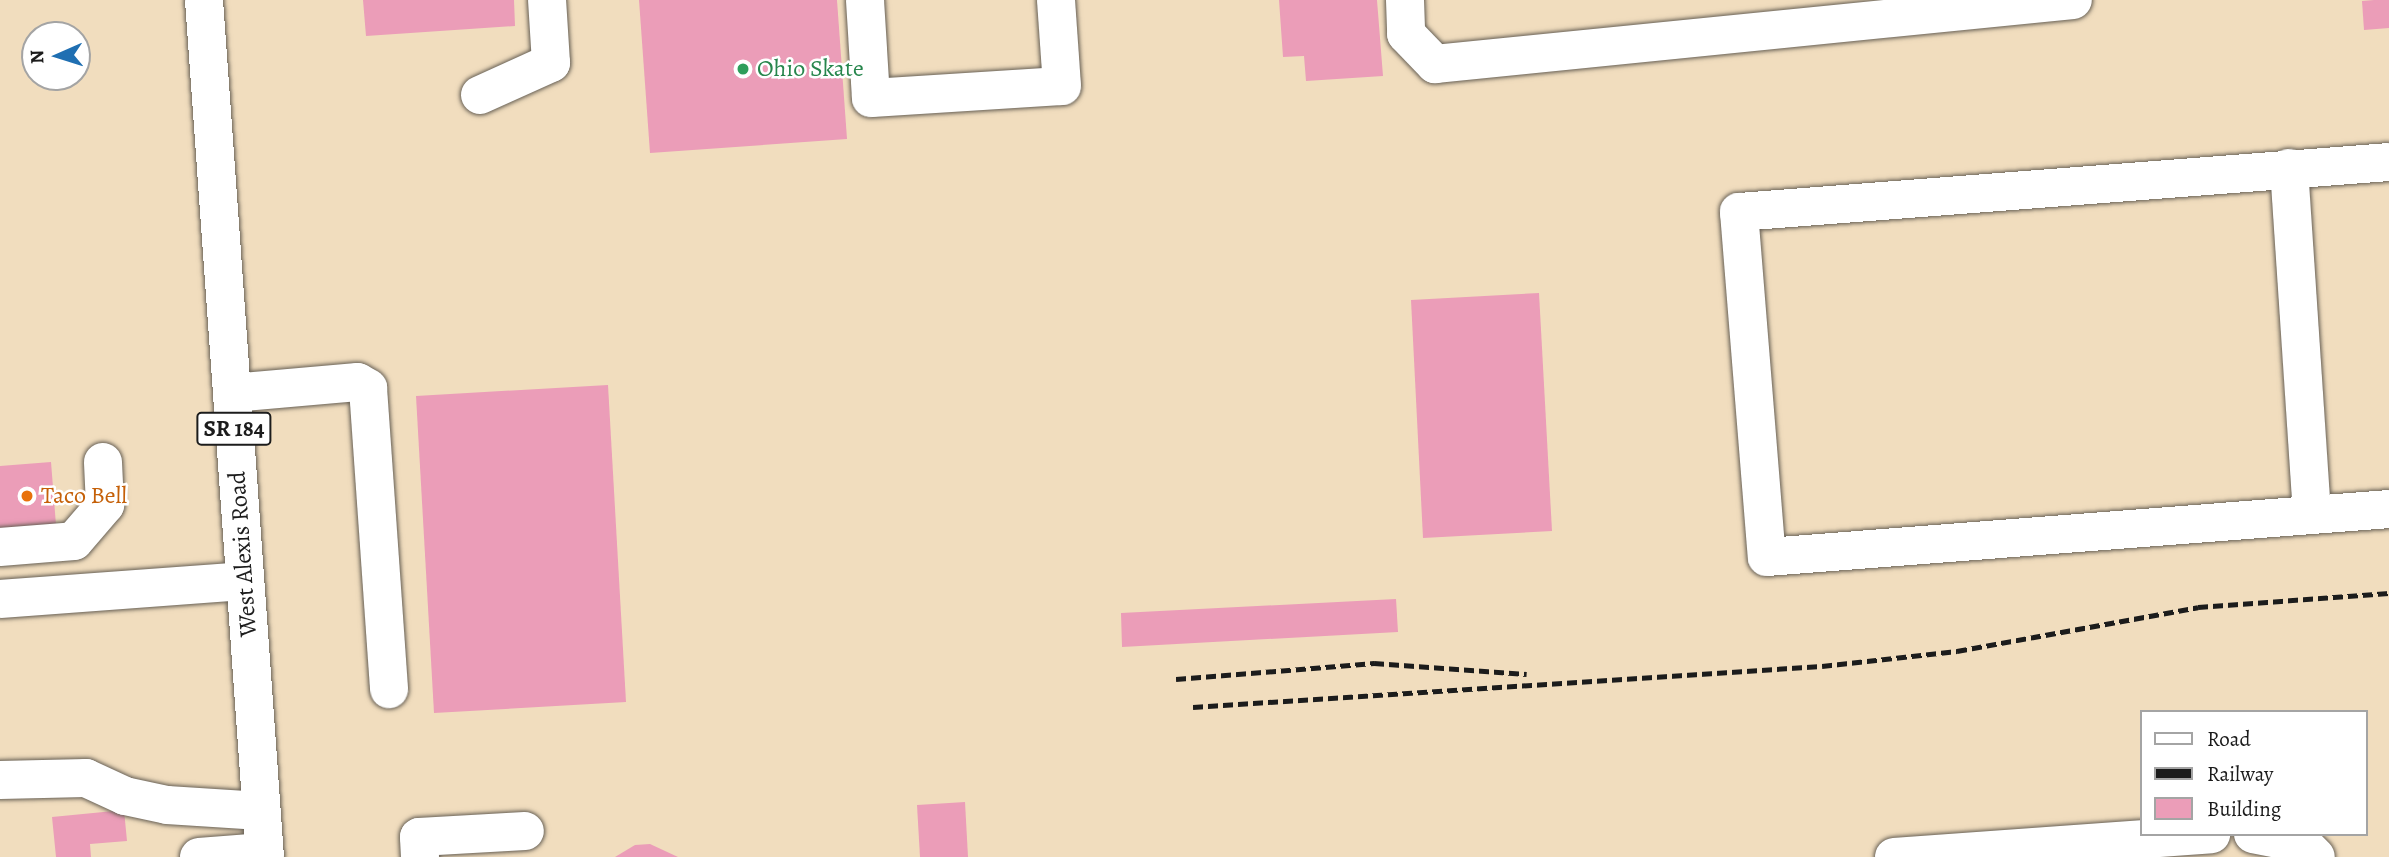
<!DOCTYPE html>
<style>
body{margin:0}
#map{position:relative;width:2389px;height:857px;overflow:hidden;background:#f1ddbe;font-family:Alegreya,serif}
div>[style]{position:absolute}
.building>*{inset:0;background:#eb9db8}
.roads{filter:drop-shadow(0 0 2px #676055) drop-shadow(0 0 2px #676055)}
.minor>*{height:38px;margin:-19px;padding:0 19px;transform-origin:19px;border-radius:19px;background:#fff}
.major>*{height:38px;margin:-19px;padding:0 19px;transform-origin:19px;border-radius:19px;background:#fff}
.rail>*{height:5px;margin-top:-2.5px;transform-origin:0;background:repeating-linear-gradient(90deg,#1c1c1c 0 10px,transparent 0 15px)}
.dots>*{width:19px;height:19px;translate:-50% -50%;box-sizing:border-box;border:4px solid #fff;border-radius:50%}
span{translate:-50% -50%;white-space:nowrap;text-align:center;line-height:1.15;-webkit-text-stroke:5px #fff;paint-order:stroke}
.shield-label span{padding:2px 5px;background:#fff;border:2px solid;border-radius:5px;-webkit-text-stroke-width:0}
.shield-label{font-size:23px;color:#1c1c1c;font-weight:700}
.leisure-label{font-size:24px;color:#27864d}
.left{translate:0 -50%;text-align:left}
.food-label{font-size:24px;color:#c56008}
.street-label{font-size:24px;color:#1c1c1c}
.legend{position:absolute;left:2140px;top:710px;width:228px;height:126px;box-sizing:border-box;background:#fff;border:2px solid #a4a4a4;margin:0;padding:9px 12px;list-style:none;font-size:21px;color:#1c1c1c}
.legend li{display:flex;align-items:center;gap:14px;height:35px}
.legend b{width:35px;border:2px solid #a4a4a4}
.north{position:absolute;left:21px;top:21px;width:70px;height:70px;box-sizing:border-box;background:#fff;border:2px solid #a4a4a4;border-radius:50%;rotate:267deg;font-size:19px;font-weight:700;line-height:28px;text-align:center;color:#1c1c1c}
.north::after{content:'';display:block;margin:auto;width:24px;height:32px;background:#1f6fb2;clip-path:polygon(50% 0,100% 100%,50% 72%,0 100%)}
</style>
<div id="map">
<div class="building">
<i style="clip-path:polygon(363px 0,514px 0,515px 26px,366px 36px)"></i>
<i style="clip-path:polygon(639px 0,837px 0,847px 139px,650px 153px)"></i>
<i style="clip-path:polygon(1279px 0,1377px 0,1383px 76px,1306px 81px,1304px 56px,1283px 57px)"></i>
<i style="clip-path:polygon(2374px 0,2389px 0,2389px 28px,2364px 30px,2362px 1px)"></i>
<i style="clip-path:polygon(1539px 293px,1552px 531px,1423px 538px,1411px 300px)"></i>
<i style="clip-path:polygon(608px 385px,626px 702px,434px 713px,416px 396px)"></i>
<i style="clip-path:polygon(51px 462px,56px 525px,0 530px,0 466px)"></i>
<i style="clip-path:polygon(1396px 599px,1398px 632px,1122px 647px,1121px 613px)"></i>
<i style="clip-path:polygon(965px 802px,968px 857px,920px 857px,917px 805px)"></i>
<i style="clip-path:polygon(124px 810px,127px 841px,90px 844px,91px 857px,56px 857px,52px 817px)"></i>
<i style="clip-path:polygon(650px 844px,678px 857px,615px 857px,635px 845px)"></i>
</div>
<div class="roads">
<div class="minor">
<i style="left:865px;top:0;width:98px;rotate:86.5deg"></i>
<i style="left:871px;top:98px;width:191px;rotate:-3.6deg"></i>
<i style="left:1062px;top:86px;width:86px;rotate:-94deg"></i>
<i style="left:1405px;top:0;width:34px;rotate:88deg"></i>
<i style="left:1406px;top:34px;width:42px;rotate:46deg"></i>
<i style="left:1435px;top:64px;width:641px;rotate:-5.73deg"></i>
<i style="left:480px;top:95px;width:78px;rotate:-24.3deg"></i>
<i style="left:551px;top:63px;width:63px;rotate:-93.6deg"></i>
<i style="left:2389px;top:162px;width:652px;rotate:175.6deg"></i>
<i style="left:1739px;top:212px;width:346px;rotate:85.4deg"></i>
<i style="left:1767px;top:557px;width:624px;rotate:-4.41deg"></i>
<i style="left:2289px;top:168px;width:347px;rotate:86.2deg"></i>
<i style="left:232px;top:393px;width:126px;rotate:-5deg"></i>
<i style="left:358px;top:382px;width:12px;rotate:31deg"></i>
<i style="left:368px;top:388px;width:302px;rotate:86deg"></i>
<i style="left:0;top:547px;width:74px;rotate:-4.6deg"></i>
<i style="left:74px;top:541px;width:48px;rotate:-49.3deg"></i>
<i style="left:105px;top:505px;width:43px;rotate:-92.7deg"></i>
<i style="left:0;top:599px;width:245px;rotate:-4.2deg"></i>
<i style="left:0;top:780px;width:86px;rotate:-1.3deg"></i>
<i style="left:86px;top:778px;width:43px;rotate:24.8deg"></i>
<i style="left:125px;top:796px;width:43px;rotate:12.1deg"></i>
<i style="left:167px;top:805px;width:94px;rotate:3.7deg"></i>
<i style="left:2253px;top:834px;width:51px;rotate:11.3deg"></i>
<i style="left:2303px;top:844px;width:18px;rotate:45deg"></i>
<i style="left:199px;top:857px;width:65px;rotate:-4.4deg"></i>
<i style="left:420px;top:857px;width:20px;rotate:-93deg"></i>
<i style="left:419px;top:837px;width:106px;rotate:-3.2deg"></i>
<i style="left:1894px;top:857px;width:318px;rotate:-4.1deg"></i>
</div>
<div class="major">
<i style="left:204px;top:0;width:859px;rotate:85.93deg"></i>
</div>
</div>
<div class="rail">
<i style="left:1176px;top:679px;width:199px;rotate:-4.6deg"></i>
<i style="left:1374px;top:663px;width:153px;rotate:4.1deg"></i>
<i style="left:1193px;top:707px;width:630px;rotate:-3.73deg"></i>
<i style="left:1822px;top:666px;width:136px;rotate:-6.3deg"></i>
<i style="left:1957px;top:651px;width:245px;rotate:-10.3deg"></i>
<i style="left:2198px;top:607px;width:192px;rotate:-4.2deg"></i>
</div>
<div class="dots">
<i style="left:743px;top:69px;background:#2e9e5b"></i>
<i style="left:27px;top:496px;background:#e8710a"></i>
</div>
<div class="shield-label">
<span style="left:234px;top:429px">SR 184</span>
</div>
<div class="leisure-label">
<span class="left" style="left:757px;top:69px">Ohio Skate</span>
</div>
<div class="food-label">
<span class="left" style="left:41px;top:496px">Taco Bell</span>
</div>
<div class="street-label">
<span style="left:243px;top:554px;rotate:-94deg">West Alexis Road</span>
</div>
<ul class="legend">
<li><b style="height:9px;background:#fff"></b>Road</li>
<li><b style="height:9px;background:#1c1c1c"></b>Railway</li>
<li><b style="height:19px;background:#eb9db8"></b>Building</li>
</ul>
<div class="north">N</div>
</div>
